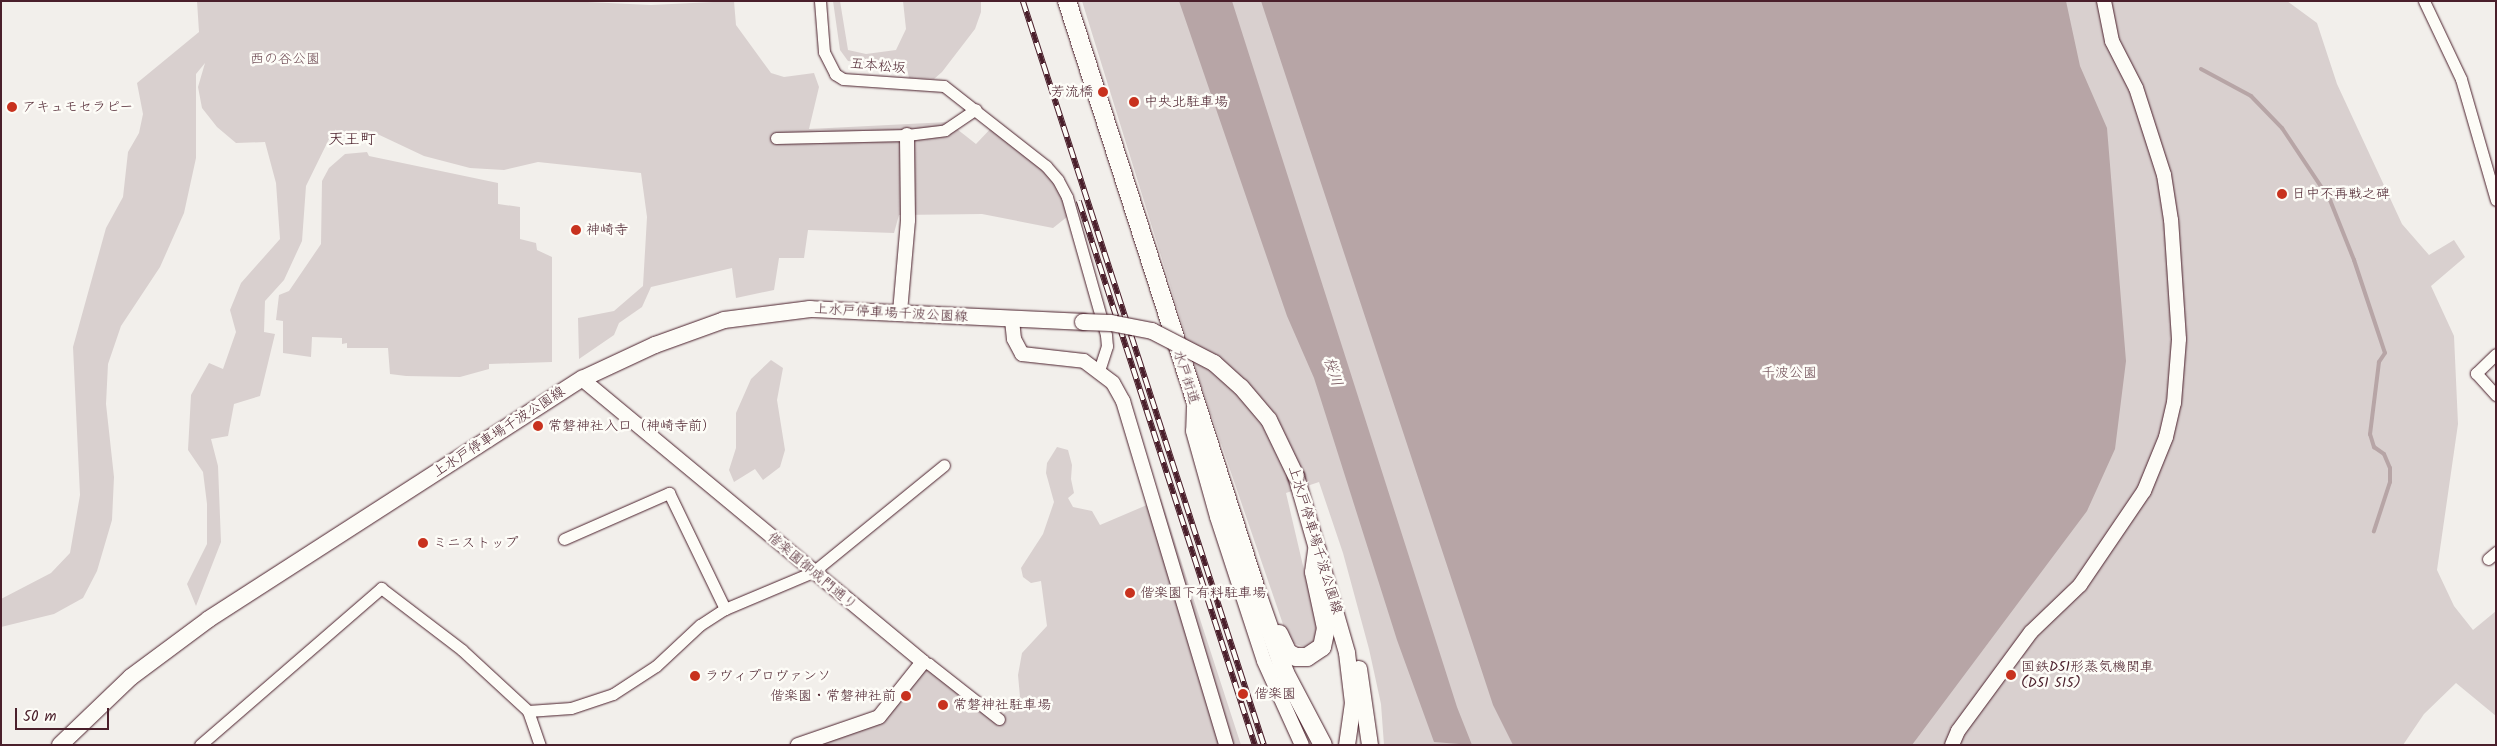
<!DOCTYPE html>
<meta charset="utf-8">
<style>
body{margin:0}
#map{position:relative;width:2497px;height:746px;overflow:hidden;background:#f2efeb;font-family:Kalam,"Klee One",sans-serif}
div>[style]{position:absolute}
.green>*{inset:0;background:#d9d0cf}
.water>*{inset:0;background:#b7a5a6}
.stream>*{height:4px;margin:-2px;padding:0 2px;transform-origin:2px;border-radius:2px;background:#b7a5a6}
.roads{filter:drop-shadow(0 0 1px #4a1f2b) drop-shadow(0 0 1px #4a1f2b)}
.minor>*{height:11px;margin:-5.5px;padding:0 5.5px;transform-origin:5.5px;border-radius:5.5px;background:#fdfcf7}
.tertiary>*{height:14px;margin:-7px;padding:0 7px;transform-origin:7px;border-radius:7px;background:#fdfcf7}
.secondary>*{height:16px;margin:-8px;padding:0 8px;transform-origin:8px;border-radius:8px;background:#fdfcf7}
.primary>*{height:18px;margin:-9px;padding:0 9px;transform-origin:9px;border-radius:9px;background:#fdfcf7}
.rail>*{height:5.5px;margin-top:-2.75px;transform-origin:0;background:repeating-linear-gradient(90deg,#fdfcf7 0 11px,#4a1f2b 0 22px);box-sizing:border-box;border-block:1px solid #4a1f2b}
.bridges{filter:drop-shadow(0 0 1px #4a1f2b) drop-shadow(0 0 1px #4a1f2b)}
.secondary-bridge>*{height:16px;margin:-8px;padding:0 8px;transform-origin:8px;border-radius:8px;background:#fdfcf7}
.dots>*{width:14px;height:14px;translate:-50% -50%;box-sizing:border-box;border:2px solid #fdfcf7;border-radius:50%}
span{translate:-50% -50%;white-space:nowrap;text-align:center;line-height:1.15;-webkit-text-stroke:5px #fdfcf7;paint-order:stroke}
.park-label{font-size:14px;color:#6e4b54}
.street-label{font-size:14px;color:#4a1f2b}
.poi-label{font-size:14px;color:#4a1f2b}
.right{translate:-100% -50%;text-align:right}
.left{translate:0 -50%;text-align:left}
.water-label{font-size:15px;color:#704e56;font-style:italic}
.quarter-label{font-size:16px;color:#4a1f2b}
.frame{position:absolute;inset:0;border:2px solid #4a1f2b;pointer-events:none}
.scale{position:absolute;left:15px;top:708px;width:94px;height:22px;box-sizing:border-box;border:2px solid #4a1f2b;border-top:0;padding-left:6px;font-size:15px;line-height:18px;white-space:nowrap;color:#4a1f2b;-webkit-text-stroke:4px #fdfcf7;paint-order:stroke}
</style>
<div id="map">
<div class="green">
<i style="clip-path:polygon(197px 1px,566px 1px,651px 5px,734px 1px,736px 25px,771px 73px,784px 77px,814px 73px,819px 87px,809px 129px,948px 122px,976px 144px,995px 124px,1046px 166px,1072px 213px,1053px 228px,982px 214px,899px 215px,894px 233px,808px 230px,804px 258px,779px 258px,774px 290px,736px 298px,732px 268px,651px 287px,642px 307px,619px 323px,614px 335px,579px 359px,578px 318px,614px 311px,643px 286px,647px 217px,641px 173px,538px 162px,504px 170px,470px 168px,424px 156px,371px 131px,329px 139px,306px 186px,302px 241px,284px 280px,265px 301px,264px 332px,275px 334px,260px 396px,234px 404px,228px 436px,211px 439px,218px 466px,221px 542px,196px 606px,187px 584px,207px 544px,207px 504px,203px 472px,188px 450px,191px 395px,209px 363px,223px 369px,236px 332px,230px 310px,241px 283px,280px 239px,276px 183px,265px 142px,236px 143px,217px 127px,202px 108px,198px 87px,205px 63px,196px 74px,196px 158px,184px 213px,160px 267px,121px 326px,108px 364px,106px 404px,114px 477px,112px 520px,97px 571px,83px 598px,54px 614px,1px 627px,1px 599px,51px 573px,70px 553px,80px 495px,73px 347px,106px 228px,123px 197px,128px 152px,139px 133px,143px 114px,137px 83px,199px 32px)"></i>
<i style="clip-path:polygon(833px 1px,840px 1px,848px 50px,866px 54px,896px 50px,906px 29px,903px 1px,981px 1px,981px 12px,975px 29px,942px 72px,934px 79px,909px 78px,907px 68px,848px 61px,840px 50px)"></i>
<i style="clip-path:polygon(1082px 1px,2287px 1px,2317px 23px,2337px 84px,2402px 224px,2429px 255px,2454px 240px,2465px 257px,2431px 286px,2454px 336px,2458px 424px,2437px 570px,2454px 606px,2473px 630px,2496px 611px,2496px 716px,2456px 683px,2424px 714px,2403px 745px,1384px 745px,1381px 704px,1369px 649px,1343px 553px,1319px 482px,1286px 493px,1318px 630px,1312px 644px,1305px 647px,1292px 643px,1286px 633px,1201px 385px)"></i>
<i style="clip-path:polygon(367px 152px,369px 156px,498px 183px,498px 204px,520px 207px,520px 239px,536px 243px,537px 250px,552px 257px,552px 362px,489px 364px,489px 369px,460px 377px,406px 376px,390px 374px,388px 348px,347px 348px,347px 343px,342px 344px,342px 338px,312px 337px,311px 357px,283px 353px,283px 321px,276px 320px,279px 295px,289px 291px,321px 244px,322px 181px,329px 168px,345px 154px)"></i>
<i style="clip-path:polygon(771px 360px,783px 368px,777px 400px,785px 450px,780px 467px,763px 480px,755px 469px,734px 482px,729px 470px,736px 448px,736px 413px,751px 379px)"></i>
<i style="clip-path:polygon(1057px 447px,1068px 450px,1072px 465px,1071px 479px,1074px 493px,1068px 498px,1073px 507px,1092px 511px,1100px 525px,1161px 499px,1241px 745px,809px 745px,880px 719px,924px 664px,998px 720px,1020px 697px,1018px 675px,1022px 653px,1047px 626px,1041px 581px,1031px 583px,1023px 577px,1021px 568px,1043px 534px,1054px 502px,1046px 473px,1047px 463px)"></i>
</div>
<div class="water">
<i style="clip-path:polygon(1179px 1px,1232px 1px,1457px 707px,1472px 745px,1434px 742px,1397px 640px,1314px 378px,1287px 316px)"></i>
<i style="clip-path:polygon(1261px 1px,2066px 1px,2080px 66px,2107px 128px,2126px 361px,2115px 449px,2087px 511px,1912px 745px,1513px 745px,1493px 705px)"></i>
</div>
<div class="stream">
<i style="left:2201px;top:69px;width:57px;rotate:28.4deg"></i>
<i style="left:2251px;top:96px;width:45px;rotate:45.9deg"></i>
<i style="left:2282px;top:128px;width:87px;rotate:56.3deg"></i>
<i style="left:2330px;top:200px;width:65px;rotate:68.2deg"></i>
<i style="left:2354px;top:260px;width:98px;rotate:71.6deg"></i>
<i style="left:2385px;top:353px;width:11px;rotate:124deg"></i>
<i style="left:2379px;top:362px;width:73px;rotate:97.1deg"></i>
<i style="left:2370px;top:434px;width:14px;rotate:73deg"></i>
<i style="left:2374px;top:447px;width:12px;rotate:35deg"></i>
<i style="left:2384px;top:454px;width:15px;rotate:67deg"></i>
<i style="left:2390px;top:468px;width:14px;rotate:90deg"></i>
<i style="left:2390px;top:482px;width:52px;rotate:108.1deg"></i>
</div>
<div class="roads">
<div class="minor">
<i style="left:820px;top:1px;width:51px;rotate:85.5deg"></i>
<i style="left:824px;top:52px;width:25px;rotate:63deg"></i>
<i style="left:835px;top:74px;width:9px;rotate:32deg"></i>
<i style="left:843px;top:79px;width:101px;rotate:4deg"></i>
<i style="left:944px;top:86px;width:130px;rotate:38.1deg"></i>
<i style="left:1046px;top:166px;width:18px;rotate:49deg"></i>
<i style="left:1058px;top:180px;width:19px;rotate:62deg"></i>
<i style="left:1067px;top:197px;width:143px;rotate:74.2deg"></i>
<i style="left:1106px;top:335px;width:11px;rotate:85deg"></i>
<i style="left:1107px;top:346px;width:25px;rotate:108deg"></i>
<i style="left:2424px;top:1px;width:86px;rotate:64.6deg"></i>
<i style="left:2461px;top:79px;width:126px;rotate:73.9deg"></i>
<i style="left:776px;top:138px;width:131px;rotate:-1.3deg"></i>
<i style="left:907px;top:135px;width:38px;rotate:-7deg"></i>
<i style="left:945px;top:130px;width:37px;rotate:-34deg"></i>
<i style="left:2496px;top:354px;width:28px;rotate:136deg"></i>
<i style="left:2476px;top:373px;width:30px;rotate:48deg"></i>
<i style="left:564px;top:539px;width:115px;rotate:-23.7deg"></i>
<i style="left:669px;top:493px;width:129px;rotate:64.2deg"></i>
<i style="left:2488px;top:559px;width:11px;rotate:-41deg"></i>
<i style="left:923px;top:662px;width:6px;rotate:18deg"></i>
<i style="left:929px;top:664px;width:89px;rotate:38.2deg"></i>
<i style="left:528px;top:711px;width:43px;rotate:-4deg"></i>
<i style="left:571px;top:708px;width:44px;rotate:-18.4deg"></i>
<i style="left:613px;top:694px;width:51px;rotate:-33.1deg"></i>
<i style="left:656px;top:666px;width:60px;rotate:-43deg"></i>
<i style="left:700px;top:625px;width:30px;rotate:-33deg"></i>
<i style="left:725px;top:609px;width:95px;rotate:-22.8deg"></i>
<i style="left:813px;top:572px;width:169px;rotate:-39.2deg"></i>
<i style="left:200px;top:745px;width:240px;rotate:-40.9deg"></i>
<i style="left:381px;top:588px;width:102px;rotate:37.4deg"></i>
<i style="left:462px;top:650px;width:90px;rotate:42.7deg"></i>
<i style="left:528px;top:711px;width:36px;rotate:71deg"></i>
</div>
<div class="tertiary">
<i style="left:900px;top:312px;width:92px;rotate:-85deg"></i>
<i style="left:908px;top:220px;width:85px;rotate:-90.7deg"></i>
<i style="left:1012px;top:320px;width:19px;rotate:84deg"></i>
<i style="left:1014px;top:339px;width:17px;rotate:62deg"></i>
<i style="left:1022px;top:354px;width:62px;rotate:6.4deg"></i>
<i style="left:1084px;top:361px;width:36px;rotate:37deg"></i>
<i style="left:1113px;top:383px;width:21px;rotate:61deg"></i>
<i style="left:1123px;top:401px;width:359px;rotate:73.3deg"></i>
<i style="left:582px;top:379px;width:443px;rotate:39.7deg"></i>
<i style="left:923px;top:662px;width:70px;rotate:128.7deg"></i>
<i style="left:879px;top:717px;width:86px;rotate:160.9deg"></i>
<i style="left:1194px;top:407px;width:24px;rotate:92deg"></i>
<i style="left:1193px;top:431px;width:89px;rotate:74.4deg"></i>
<i style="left:1217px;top:517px;width:151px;rotate:71.9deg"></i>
<i style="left:1264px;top:661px;width:92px;rotate:65.7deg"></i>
<i style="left:1952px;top:745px;width:15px;rotate:-67deg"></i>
<i style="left:1958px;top:731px;width:123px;rotate:-53.6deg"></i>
<i style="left:2031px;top:632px;width:68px;rotate:-43.8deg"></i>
<i style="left:2080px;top:585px;width:114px;rotate:-55.8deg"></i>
<i style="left:2144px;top:491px;width:58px;rotate:-67.8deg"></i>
<i style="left:2166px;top:437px;width:35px;rotate:-77deg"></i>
<i style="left:2174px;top:403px;width:64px;rotate:-85.5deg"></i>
<i style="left:2179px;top:339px;width:119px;rotate:-93.8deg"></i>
<i style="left:2171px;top:220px;width:46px;rotate:-98.8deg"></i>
<i style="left:2164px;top:175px;width:91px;rotate:-107.8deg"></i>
<i style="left:2136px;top:88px;width:53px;rotate:-117.1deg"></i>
<i style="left:2112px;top:41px;width:41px;rotate:-101.3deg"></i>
</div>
<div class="secondary">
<i style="left:1296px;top:476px;width:184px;rotate:73.9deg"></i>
<i style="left:1347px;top:653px;width:50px;rotate:83.2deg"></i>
<i style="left:1353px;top:703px;width:42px;rotate:98.1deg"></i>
<i style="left:1359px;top:669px;width:77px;rotate:81.8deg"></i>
<i style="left:60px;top:745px;width:98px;rotate:-43.8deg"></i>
<i style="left:131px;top:677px;width:97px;rotate:-36.6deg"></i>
<i style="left:209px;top:619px;width:444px;rotate:-32.8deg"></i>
<i style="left:582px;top:379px;width:81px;rotate:-25deg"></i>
<i style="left:655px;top:345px;width:73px;rotate:-19.9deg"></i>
<i style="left:724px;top:320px;width:87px;rotate:-7.3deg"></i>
<i style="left:810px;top:309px;width:273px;rotate:2.7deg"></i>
</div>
<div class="primary">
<i style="left:1067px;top:1px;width:628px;rotate:72.2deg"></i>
<i style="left:1259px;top:599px;width:78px;rotate:70.6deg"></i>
<i style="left:1285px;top:673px;width:81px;rotate:62.2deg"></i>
<i style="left:1279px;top:634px;width:21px;rotate:65deg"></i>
<i style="left:1288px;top:653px;width:9px;rotate:27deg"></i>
<i style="left:1296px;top:657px;width:11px"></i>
<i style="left:1307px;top:657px;width:18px;rotate:-34deg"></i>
<i style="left:1322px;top:647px;width:19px;rotate:-78deg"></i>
<i style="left:1326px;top:628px;width:57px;rotate:-102.1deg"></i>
<i style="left:1314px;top:572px;width:22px;rotate:-82deg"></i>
</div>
</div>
<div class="rail">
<i style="left:1023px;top:1px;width:782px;rotate:72.05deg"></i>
<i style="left:1079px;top:201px;width:572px;rotate:72.07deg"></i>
</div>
<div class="bridges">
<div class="secondary-bridge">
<i style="left:1083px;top:322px;width:28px;rotate:2deg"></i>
<i style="left:1111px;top:323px;width:42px;rotate:11deg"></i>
<i style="left:1152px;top:331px;width:70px;rotate:27.3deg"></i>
<i style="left:1214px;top:363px;width:36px;rotate:42deg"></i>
<i style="left:1241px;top:387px;width:43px;rotate:49.7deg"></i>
<i style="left:1269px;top:420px;width:62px;rotate:64.3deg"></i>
</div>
</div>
<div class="dots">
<i style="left:1103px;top:92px;background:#c8321e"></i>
<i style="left:1134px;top:102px;background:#c8321e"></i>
<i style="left:12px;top:107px;background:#c8321e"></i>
<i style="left:2282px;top:194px;background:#c8321e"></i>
<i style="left:576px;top:230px;background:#c8321e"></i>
<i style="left:538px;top:426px;background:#c8321e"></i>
<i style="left:423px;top:543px;background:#c8321e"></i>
<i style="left:1130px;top:593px;background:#c8321e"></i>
<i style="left:2011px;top:675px;background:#c8321e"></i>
<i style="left:695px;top:676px;background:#c8321e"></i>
<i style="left:1243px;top:694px;background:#c8321e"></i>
<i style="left:906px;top:696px;background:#c8321e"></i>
<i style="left:943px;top:705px;background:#c8321e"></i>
</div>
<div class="park-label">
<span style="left:285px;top:59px">西の谷公園</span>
<span style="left:1789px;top:373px">千波公園</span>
</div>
<div class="street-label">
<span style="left:878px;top:66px;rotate:5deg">五本松坂</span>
<span style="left:891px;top:313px;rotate:3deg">上水戸停車場千波公園線</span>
<span style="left:1186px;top:377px;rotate:72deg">水戸街道</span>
<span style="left:499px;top:432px;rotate:-33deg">上水戸停車場千波公園線</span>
<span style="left:1315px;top:540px;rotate:73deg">上水戸停車場千波公園線</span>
<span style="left:812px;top:571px;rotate:40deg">偕楽園御成門通り</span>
</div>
<div class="poi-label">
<span class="right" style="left:1093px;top:92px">芳流橋</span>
<span class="left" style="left:1144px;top:102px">中央北駐車場</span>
<span class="left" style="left:22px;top:107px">アキュモセラピー</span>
<span class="left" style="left:2292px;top:194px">日中不再戦之碑</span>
<span class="left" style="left:586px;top:230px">神崎寺</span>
<span class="left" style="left:548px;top:426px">常磐神社入口（神崎寺前）</span>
<span class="left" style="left:433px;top:543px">ミニストップ</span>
<span class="left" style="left:1140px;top:593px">偕楽園下有料駐車場</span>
<span class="left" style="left:2021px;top:675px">国鉄D51形蒸気機関車<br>(D51 515)</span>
<span class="left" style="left:705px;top:676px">ラヴィプロヴァンソ</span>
<span class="left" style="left:1254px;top:694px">偕楽園</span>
<span class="right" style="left:896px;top:696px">偕楽園・常磐神社前</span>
<span class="left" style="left:953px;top:705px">常磐神社駐車場</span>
</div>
<div class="water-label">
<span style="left:1332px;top:372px;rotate:72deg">桜川</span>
</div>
<div class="quarter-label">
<span style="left:352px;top:140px">天王町</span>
</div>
<div class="frame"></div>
<div class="scale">50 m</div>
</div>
